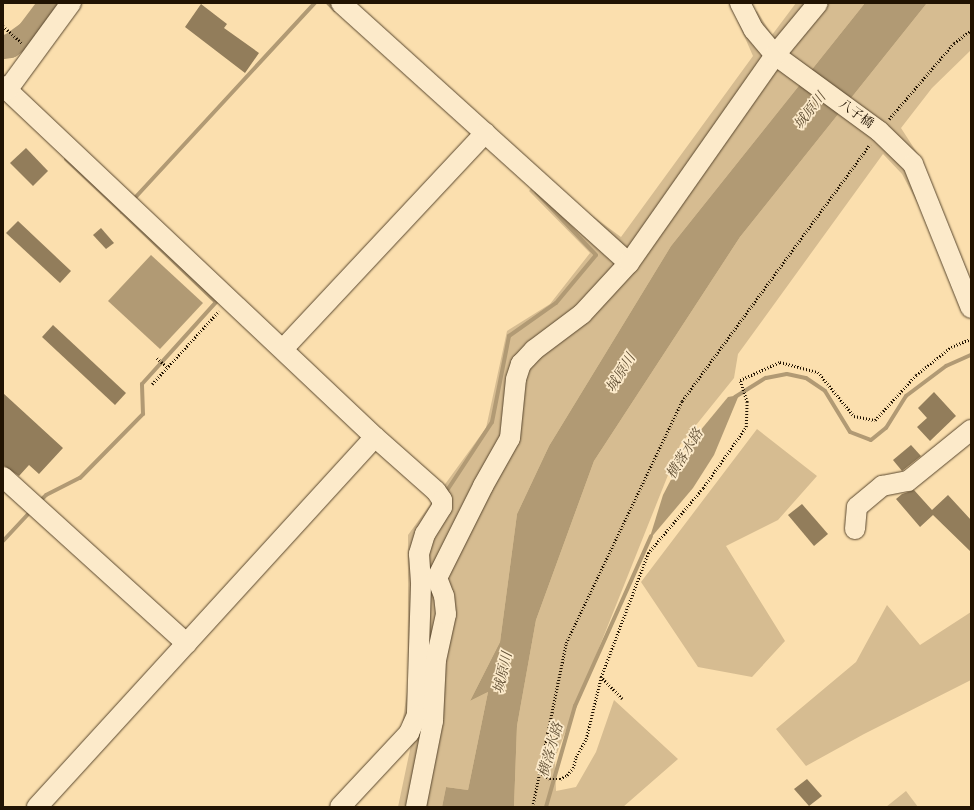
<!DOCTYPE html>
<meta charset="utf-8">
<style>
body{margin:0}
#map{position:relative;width:974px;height:810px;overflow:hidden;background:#fbdfae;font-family:"IM FELL French Canon","Noto Serif JP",serif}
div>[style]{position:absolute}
.green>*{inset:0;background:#d6bc91}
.water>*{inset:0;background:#b19a74}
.stream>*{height:4px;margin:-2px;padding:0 2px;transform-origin:2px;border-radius:2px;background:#b19a74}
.river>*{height:24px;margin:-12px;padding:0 12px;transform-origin:12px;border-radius:12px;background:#b19a74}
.building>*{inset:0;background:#927d5b}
.path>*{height:2.5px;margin-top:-1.25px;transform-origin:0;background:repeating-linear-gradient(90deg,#211302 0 1px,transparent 0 3px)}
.roads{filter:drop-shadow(0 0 1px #58462d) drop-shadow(0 0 1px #58462d)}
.minor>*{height:20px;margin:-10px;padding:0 10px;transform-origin:10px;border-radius:10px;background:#fceaca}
span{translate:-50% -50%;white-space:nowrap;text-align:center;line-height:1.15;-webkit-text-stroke:3.5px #fceaca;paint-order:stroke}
.street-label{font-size:13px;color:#211302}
.water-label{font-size:14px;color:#625035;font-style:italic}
.frame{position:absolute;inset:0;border:4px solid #211302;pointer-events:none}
</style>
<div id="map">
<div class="green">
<i style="clip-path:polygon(796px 3px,865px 3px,671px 246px,549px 446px,517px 514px,500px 642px,470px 701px,488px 692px,468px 790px,446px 787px,442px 807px,398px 807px,411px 745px,402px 725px,408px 686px,408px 535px,486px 428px,507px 331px,550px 304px,590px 253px,529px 191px,541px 178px,621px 237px,753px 56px,738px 22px,757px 11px,772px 35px)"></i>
<i style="clip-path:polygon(927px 3px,971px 3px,971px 50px,932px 88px,901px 128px,923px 162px,937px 240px,902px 174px,883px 154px,738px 354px,734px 378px,680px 445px,555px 758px,556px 791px,576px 787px,596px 752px,614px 700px,678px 759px,623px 807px,514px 807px,517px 726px,536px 620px,594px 461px,740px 237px)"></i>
<i style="clip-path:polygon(757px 429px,817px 476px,778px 520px,726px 546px,785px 641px,752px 677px,698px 667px,641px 582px)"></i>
<i style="clip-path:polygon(887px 605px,920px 645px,971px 612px,971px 680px,864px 734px,806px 766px,776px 729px,856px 662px)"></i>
<i style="clip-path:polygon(906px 791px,918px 807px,886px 807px)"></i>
</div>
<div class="water">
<i style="clip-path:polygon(865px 3px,927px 3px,740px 237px,594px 461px,536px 620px,517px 726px,514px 807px,442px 807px,446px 787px,468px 790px,488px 692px,470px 701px,500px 642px,517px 514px,549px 446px,671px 246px)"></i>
<i style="clip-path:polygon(151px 255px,203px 303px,160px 349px,108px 301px)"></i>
<i style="clip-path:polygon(739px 395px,714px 455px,693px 488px,649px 540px,663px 495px,690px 443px,728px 397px)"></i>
</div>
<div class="stream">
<i style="left:328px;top:3px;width:10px;rotate:45deg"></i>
<i style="left:66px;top:159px;width:77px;rotate:43.4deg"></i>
<i style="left:132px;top:201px;width:270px;rotate:-47.3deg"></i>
<i style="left:735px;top:397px;width:36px;rotate:-32deg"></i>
<i style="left:766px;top:378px;width:21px;rotate:-11deg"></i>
<i style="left:787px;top:374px;width:19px;rotate:12deg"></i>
<i style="left:806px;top:378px;width:23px;rotate:34deg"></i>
<i style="left:825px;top:391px;width:48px;rotate:58.6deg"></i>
<i style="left:850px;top:432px;width:22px;rotate:21deg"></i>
<i style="left:871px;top:440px;width:19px;rotate:-39deg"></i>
<i style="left:886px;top:428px;width:38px;rotate:-58deg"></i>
<i style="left:906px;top:396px;width:50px;rotate:-36.9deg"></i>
<i style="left:946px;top:366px;width:27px;rotate:-24deg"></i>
<i style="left:448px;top:489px;width:80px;rotate:-56.7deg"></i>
<i style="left:492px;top:422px;width:88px;rotate:-78.8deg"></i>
<i style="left:509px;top:336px;width:57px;rotate:-35.1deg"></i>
<i style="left:556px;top:303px;width:62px;rotate:-50.2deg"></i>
<i style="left:596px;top:255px;width:86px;rotate:-133.6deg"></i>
<i style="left:41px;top:500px;width:7px;rotate:-45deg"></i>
<i style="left:46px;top:495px;width:38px;rotate:-27deg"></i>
<i style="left:80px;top:478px;width:90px;rotate:-45.5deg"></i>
<i style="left:143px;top:414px;width:30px;rotate:-92deg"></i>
<i style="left:142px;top:384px;width:110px;rotate:-47.9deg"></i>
<i style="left:216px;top:302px;width:130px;rotate:-136.2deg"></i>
<i style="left:122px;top:212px;width:4px;rotate:-45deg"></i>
<i style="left:3px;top:541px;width:40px;rotate:-47deg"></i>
<i style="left:546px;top:807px;width:105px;rotate:-74deg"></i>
<i style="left:575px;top:706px;width:186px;rotate:-65.9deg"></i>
</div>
<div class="river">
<i style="left:3px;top:47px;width:7px;rotate:-8deg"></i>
<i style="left:10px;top:46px;width:24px;rotate:-36deg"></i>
<i style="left:29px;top:32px;width:36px;rotate:-53deg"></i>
</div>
<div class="building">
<i style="clip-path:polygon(201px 4px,227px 24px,224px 28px,259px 53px,245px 73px,185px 27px)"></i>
<i style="clip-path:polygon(26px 148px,48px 171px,33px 186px,10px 163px)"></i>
<i style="clip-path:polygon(18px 221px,71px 271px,60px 283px,6px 233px)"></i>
<i style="clip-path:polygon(101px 228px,114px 243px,106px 249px,93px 235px)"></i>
<i style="clip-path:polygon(53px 325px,126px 393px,115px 405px,42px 337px)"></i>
<i style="clip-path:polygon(934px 392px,956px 416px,930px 441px,917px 427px,927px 418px,918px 408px)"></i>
<i style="clip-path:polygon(3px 393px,63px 448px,39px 474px,29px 465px,19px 476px,3px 465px)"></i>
<i style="clip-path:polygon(911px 445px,921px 456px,902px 471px,893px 460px)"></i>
<i style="clip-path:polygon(914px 490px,932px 510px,948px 495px,971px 520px,971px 552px,933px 515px,920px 527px,896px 499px,902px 494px)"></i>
<i style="clip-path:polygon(802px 504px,828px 534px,814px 546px,788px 515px)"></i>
<i style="clip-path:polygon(807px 779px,822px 796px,809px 806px,794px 789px)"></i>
</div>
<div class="path">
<i style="left:3px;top:26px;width:25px;rotate:42deg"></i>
<i style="left:889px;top:119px;width:100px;rotate:-49.5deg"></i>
<i style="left:954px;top:43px;width:21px;rotate:-37deg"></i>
<i style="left:157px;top:358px;width:13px;rotate:42deg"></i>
<i style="left:152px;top:384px;width:99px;rotate:-47.5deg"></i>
<i style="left:622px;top:699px;width:30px;rotate:-134deg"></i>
<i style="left:601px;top:677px;width:133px;rotate:-69.2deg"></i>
<i style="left:648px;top:553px;width:85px;rotate:-49.8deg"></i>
<i style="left:703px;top:488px;width:75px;rotate:-54.8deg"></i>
<i style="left:746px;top:427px;width:25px;rotate:-88deg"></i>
<i style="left:747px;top:402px;width:23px;rotate:-108deg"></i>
<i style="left:740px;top:380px;width:44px;rotate:-24.2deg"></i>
<i style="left:780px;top:362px;width:39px;rotate:15deg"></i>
<i style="left:818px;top:372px;width:57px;rotate:50.7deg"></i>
<i style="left:854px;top:416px;width:21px;rotate:11deg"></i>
<i style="left:875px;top:420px;width:61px;rotate:-47.7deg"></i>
<i style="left:916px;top:375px;width:45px;rotate:-38.7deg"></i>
<i style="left:951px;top:347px;width:22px;rotate:-22deg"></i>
<i style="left:539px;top:772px;width:13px;rotate:32deg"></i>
<i style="left:550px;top:779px;width:10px"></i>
<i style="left:560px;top:779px;width:8px;rotate:-30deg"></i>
<i style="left:567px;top:775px;width:9px;rotate:-49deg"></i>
<i style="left:573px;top:768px;width:11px;rotate:-75deg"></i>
<i style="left:576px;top:757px;width:21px;rotate:-61deg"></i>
<i style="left:586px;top:739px;width:64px;rotate:-76.4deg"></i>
<i style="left:533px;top:804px;width:164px;rotate:-78.4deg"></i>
<i style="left:566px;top:643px;width:268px;rotate:-64.4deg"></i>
<i style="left:682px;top:401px;width:318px;rotate:-53.8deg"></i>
</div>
<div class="roads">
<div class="minor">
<i style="left:341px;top:3px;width:388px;rotate:42.1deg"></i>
<i style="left:740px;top:3px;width:30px;rotate:63deg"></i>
<i style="left:754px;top:30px;width:33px;rotate:50deg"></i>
<i style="left:775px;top:55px;width:129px;rotate:36.2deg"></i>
<i style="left:879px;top:131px;width:47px;rotate:44.1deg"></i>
<i style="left:913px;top:164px;width:155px;rotate:68.1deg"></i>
<i style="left:3px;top:86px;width:511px;rotate:43.34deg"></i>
<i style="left:375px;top:437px;width:81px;rotate:41.5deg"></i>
<i style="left:436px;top:491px;width:11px;rotate:56deg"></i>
<i style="left:442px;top:500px;width:7px;rotate:90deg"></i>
<i style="left:442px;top:507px;width:32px;rotate:122deg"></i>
<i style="left:425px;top:534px;width:21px;rotate:107deg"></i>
<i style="left:419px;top:554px;width:31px;rotate:86deg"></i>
<i style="left:421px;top:585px;width:130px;rotate:91.8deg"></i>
<i style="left:417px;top:715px;width:20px;rotate:114deg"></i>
<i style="left:409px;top:733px;width:101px;rotate:133deg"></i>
<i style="left:8px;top:89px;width:107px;rotate:-53.8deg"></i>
<i style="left:283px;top:349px;width:296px;rotate:-46.9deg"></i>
<i style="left:3px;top:477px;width:248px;rotate:42.2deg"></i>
<i style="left:855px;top:529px;width:22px;rotate:-85deg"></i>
<i style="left:857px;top:507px;width:33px;rotate:-40deg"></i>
<i style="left:882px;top:486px;width:26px;rotate:-11deg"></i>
<i style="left:908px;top:481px;width:81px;rotate:-39deg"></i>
<i style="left:37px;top:807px;width:501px;rotate:-47.59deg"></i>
<i style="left:416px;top:807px;width:88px;rotate:-78.8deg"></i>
<i style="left:433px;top:721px;width:61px;rotate:-87.2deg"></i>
<i style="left:436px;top:660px;width:47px;rotate:-77.7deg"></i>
<i style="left:446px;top:614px;width:18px;rotate:-96deg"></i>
<i style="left:444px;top:596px;width:19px;rotate:-111deg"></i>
<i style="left:437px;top:578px;width:103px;rotate:-63.4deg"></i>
<i style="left:483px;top:486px;width:55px;rotate:-60.6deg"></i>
<i style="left:510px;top:438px;width:59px;rotate:-84.2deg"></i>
<i style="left:516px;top:379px;width:16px;rotate:-72deg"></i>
<i style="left:521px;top:364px;width:19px;rotate:-47deg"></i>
<i style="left:534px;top:350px;width:60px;rotate:-36.9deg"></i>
<i style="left:582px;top:314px;width:69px;rotate:-47.3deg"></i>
<i style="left:629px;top:263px;width:254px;rotate:-54.9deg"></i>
<i style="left:775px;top:55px;width:67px;rotate:-50.4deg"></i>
</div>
</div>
<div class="street-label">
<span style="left:856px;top:114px;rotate:36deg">八子橋</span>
</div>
<div class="water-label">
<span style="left:810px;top:111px;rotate:-52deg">城原川</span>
<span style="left:621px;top:373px;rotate:-58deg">城原川</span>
<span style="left:685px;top:454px;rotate:-58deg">横落水路</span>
<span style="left:503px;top:673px;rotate:-77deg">城原川</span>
<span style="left:551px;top:750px;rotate:-74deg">横落水路</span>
</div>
<div class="frame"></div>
</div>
